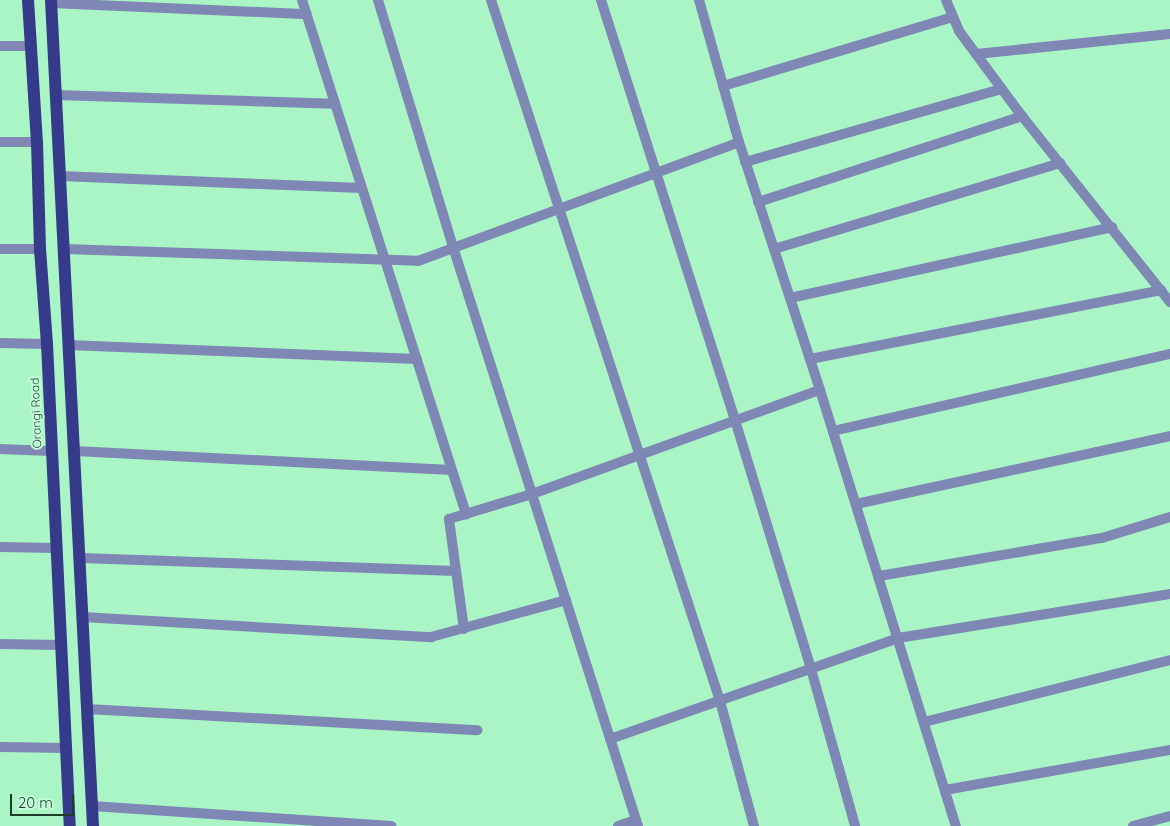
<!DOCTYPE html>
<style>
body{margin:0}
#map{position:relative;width:1170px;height:826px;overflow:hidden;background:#aaf5c6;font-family:Quicksand,sans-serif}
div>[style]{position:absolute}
.minor>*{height:10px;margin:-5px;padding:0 5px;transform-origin:5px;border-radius:5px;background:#7f87b5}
.tertiary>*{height:10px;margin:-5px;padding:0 5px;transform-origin:5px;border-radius:5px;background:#7f87b5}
.primary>*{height:12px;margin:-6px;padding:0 6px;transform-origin:6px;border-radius:6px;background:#363a8a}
span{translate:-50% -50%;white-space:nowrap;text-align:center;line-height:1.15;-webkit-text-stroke:4px #c3ffd9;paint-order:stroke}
.street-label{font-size:12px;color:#1c3b29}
.scale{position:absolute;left:10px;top:794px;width:64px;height:22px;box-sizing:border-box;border:2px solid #1c3b29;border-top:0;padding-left:6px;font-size:15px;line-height:18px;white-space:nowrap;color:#1c3b29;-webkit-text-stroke:4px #c3ffd9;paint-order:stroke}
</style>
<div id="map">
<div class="minor">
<i style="left:302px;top:0;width:540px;rotate:72.3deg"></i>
<i style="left:378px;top:0;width:258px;rotate:73.1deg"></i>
<i style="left:453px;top:247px;width:608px;rotate:72.28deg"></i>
<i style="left:491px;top:0;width:737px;rotate:71.91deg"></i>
<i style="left:720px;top:701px;width:130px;rotate:74.8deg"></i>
<i style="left:601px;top:0;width:441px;rotate:72.3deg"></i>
<i style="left:735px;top:420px;width:260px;rotate:73deg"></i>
<i style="left:811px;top:669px;width:163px;rotate:74.3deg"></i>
<i style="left:699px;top:0;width:148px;rotate:74.3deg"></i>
<i style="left:739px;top:142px;width:261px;rotate:71.9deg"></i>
<i style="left:820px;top:390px;width:457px;rotate:72.7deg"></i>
<i style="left:51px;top:3px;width:256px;rotate:2.5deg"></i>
<i style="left:0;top:46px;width:31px"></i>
<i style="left:976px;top:54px;width:195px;rotate:-5.9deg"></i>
<i style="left:723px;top:86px;width:240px;rotate:-16.7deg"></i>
<i style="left:56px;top:95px;width:279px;rotate:1.8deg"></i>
<i style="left:0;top:142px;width:37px"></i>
<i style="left:745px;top:162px;width:267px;rotate:-15.9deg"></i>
<i style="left:60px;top:176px;width:302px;rotate:2.3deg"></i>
<i style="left:758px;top:202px;width:278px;rotate:-18deg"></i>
<i style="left:0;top:249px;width:40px"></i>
<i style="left:64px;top:249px;width:354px;rotate:1.9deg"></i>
<i style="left:418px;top:261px;width:342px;rotate:-20.3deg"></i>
<i style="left:774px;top:249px;width:299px;rotate:-16.7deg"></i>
<i style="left:790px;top:298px;width:330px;rotate:-12.4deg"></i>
<i style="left:0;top:343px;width:47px;rotate:1.2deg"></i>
<i style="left:68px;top:345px;width:349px;rotate:2.3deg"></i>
<i style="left:810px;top:359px;width:358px;rotate:-11.1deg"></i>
<i style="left:833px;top:431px;width:346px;rotate:-12.9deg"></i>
<i style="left:0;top:449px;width:51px;rotate:2.2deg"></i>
<i style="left:75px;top:451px;width:377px;rotate:2.9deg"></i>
<i style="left:856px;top:504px;width:321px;rotate:-12.2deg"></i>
<i style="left:0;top:547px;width:57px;rotate:1deg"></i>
<i style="left:81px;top:558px;width:375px;rotate:2deg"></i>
<i style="left:879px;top:576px;width:226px;rotate:-9.7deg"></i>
<i style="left:1102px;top:538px;width:71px;rotate:-17.2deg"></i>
<i style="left:82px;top:617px;width:350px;rotate:3.3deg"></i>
<i style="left:431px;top:637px;width:140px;rotate:-15.3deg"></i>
<i style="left:464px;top:629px;width:111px;rotate:-97.8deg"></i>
<i style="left:449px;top:519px;width:87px;rotate:-16.8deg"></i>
<i style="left:532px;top:494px;width:306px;rotate:-19.9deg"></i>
<i style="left:0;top:644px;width:61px;rotate:0.9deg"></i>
<i style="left:87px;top:709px;width:391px;rotate:3.1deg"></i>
<i style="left:924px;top:722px;width:254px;rotate:-14.1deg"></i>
<i style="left:610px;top:739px;width:305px;rotate:-19.3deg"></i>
<i style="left:898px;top:638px;width:276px;rotate:-9.2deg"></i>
<i style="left:0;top:747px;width:67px;rotate:0.9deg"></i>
<i style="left:945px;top:790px;width:229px;rotate:-10.1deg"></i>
<i style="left:92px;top:806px;width:300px;rotate:3.8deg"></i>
<i style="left:618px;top:826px;width:19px;rotate:-18deg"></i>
<i style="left:1133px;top:826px;width:38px;rotate:-15deg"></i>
</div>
<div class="tertiary">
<i style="left:946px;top:0;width:34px;rotate:67deg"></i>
<i style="left:959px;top:31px;width:106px;rotate:53.5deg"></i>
<i style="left:1022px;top:116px;width:238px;rotate:51.5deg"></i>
</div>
<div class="primary">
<i style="left:28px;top:0;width:142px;rotate:86.4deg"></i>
<i style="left:37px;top:142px;width:107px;rotate:88.4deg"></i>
<i style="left:40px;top:249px;width:95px;rotate:85.8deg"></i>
<i style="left:47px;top:344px;width:483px;rotate:87.3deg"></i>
<i style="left:51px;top:0;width:827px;rotate:87.09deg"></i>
</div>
<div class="street-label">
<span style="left:36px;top:413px;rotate:-92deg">Orangi Road</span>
</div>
<div class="scale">20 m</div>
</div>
